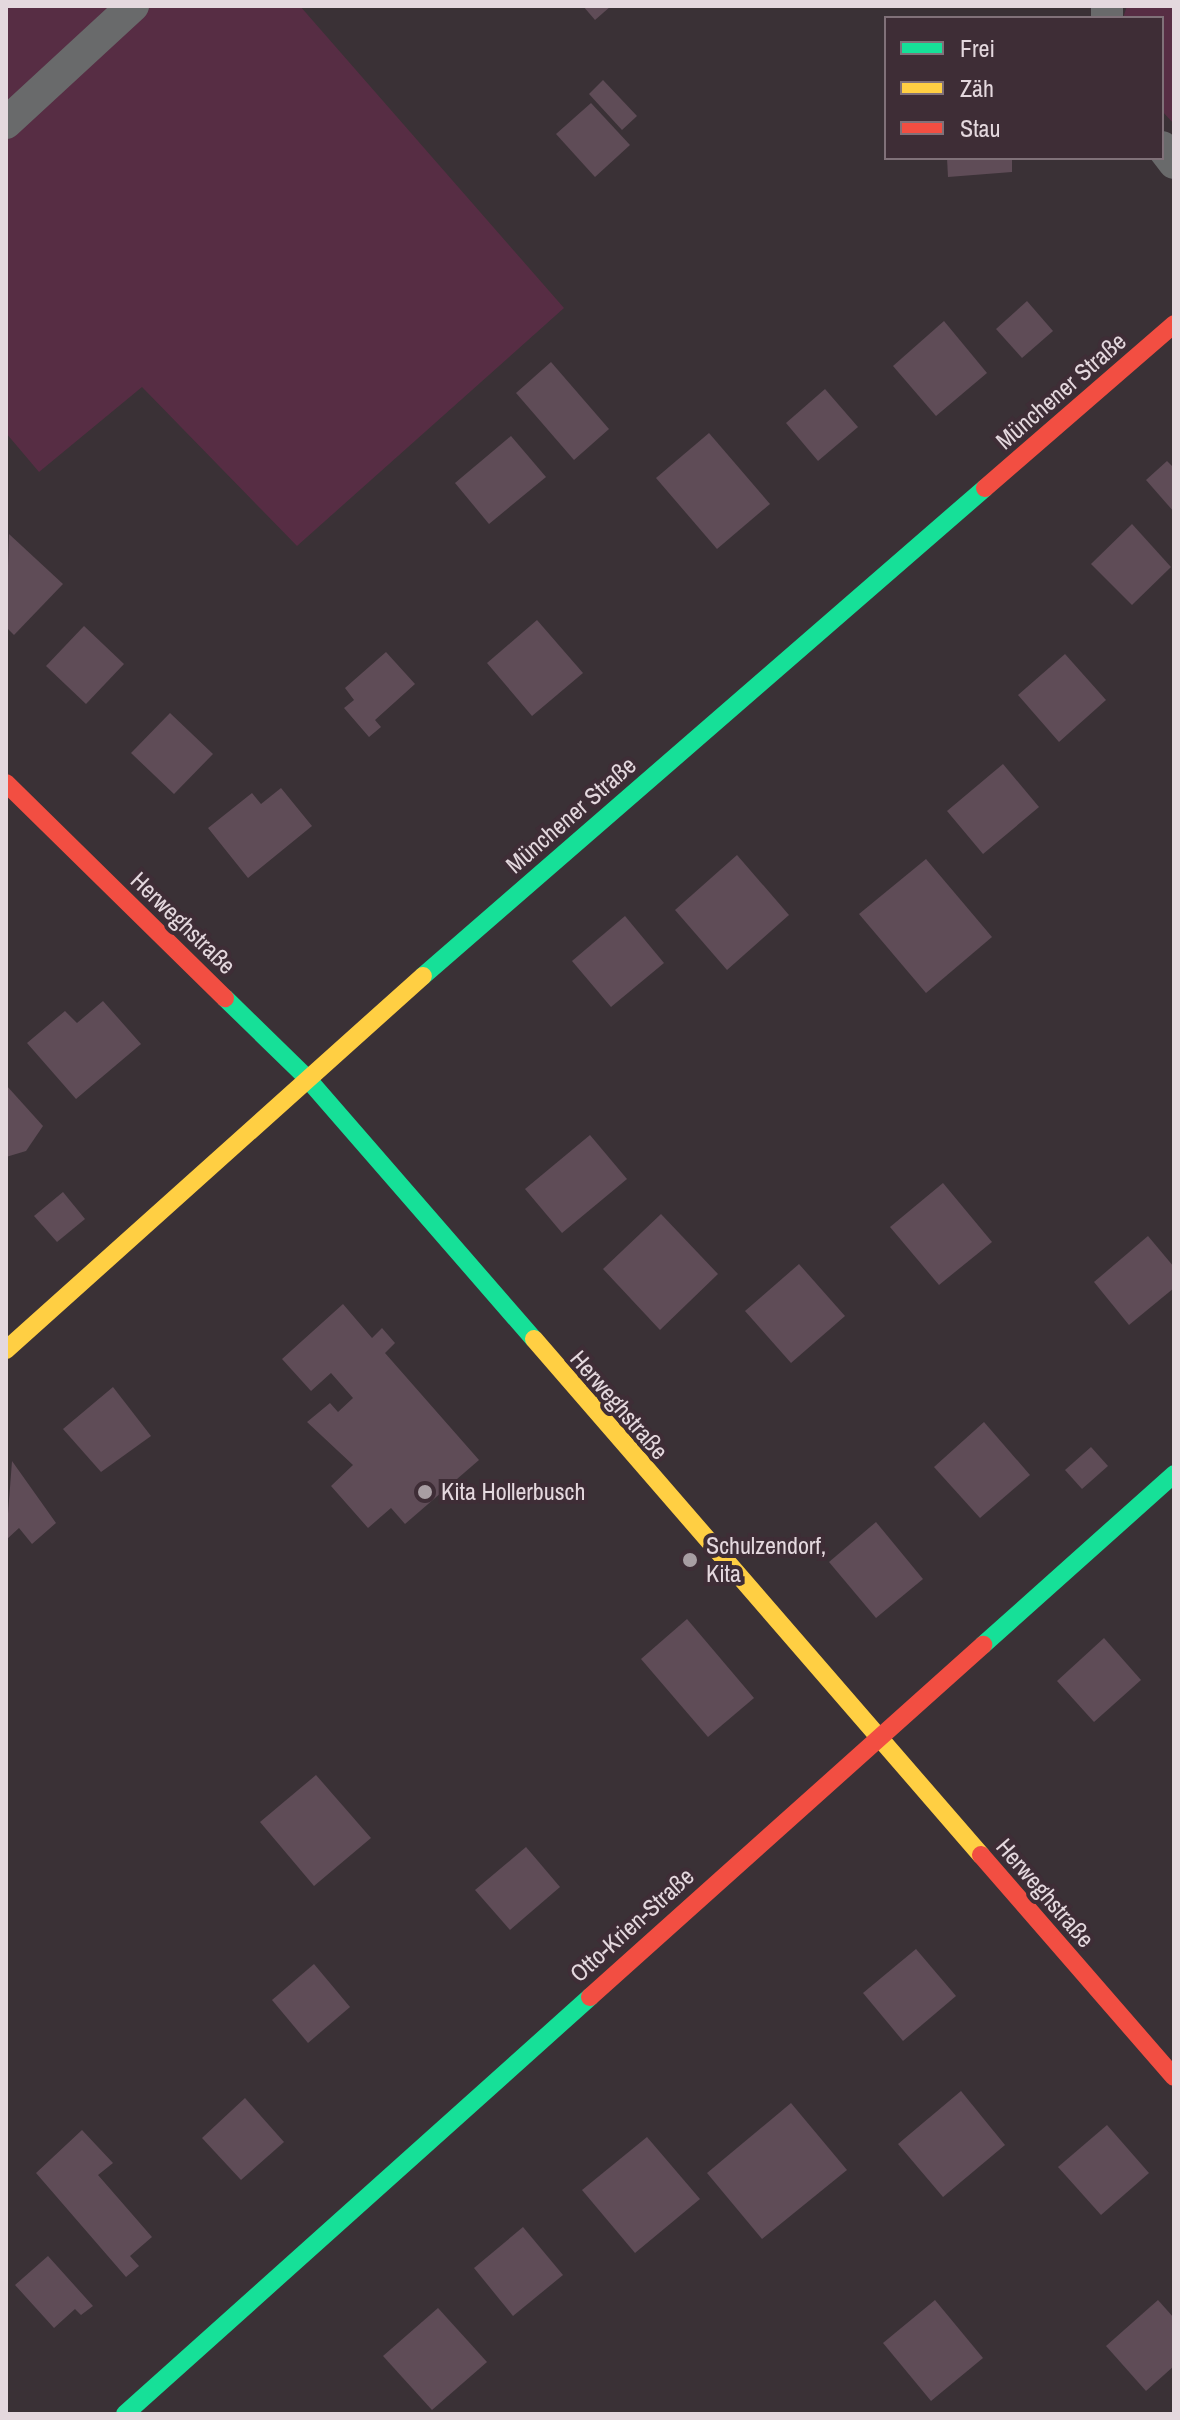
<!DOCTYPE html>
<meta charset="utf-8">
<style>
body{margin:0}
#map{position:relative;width:1180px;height:2420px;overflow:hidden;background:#3a3136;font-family:"Archivo Narrow",sans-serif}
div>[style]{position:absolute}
.green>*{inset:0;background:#572d44}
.building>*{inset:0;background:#5f4c57}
.street>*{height:32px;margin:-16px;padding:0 16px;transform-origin:16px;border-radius:16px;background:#696a6b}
.fast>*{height:18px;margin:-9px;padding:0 9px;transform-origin:9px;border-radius:9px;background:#16e098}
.slow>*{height:18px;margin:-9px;padding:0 9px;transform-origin:9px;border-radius:9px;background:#ffcf43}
.jam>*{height:18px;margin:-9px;padding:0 9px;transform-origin:9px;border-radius:9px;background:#f24e42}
.dots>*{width:22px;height:22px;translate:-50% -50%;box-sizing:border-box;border:4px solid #3e2d36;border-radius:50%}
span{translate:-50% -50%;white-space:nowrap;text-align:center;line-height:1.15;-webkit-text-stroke:8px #3e2d36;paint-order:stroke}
.street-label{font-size:24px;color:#e4d8de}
.poi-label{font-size:24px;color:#e4d8de}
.left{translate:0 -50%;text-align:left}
.frame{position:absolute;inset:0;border:8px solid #e4d8de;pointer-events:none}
.legend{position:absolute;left:884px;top:16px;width:280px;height:144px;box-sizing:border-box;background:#3e2d36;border:2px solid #807179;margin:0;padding:10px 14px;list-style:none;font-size:24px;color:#e4d8de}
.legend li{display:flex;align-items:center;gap:16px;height:40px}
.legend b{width:40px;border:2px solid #807179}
</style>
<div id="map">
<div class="green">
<i style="clip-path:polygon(6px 6px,300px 6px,564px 308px,297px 546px,142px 387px,39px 472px,6px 433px)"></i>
<i style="clip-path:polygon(1127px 6px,1174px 6px,1174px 124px,1162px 111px,1162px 18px,1123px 18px)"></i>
</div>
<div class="building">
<i style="clip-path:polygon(583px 6px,611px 6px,595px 20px)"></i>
<i style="clip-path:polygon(603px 80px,637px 116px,622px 130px,589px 94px)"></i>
<i style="clip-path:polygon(591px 103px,630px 145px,595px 177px,556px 134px)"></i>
<i style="clip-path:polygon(947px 158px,1012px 158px,1012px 172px,948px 177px)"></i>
<i style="clip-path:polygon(1027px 301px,1053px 331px,1022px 358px,996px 329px)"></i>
<i style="clip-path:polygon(944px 321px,987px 373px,936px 416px,893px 366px)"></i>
<i style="clip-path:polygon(551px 362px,609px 429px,574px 460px,516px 393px)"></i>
<i style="clip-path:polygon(825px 389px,858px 427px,818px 461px,786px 423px)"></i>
<i style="clip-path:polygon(709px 433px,770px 504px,717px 549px,656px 478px)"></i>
<i style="clip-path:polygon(511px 436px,546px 477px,489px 524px,455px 483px)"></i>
<i style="clip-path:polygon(1167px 461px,1174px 468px,1174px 512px,1146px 480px)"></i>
<i style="clip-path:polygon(1132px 524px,1171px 567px,1132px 605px,1091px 564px)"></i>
<i style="clip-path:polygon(9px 534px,63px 584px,14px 635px,6px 627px)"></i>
<i style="clip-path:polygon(537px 620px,583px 673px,532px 716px,487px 663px)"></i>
<i style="clip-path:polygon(84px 626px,124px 664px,86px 704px,46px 666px)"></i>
<i style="clip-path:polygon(386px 652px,415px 684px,375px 720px,381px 727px,369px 737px,344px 708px,354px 700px,345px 688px)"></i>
<i style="clip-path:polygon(1065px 654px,1106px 700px,1059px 742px,1018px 695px)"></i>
<i style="clip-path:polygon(170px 713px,213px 754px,174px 794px,131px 753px)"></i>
<i style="clip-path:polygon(1003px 764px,1039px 807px,983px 854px,947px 811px)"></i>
<i style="clip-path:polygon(281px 788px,312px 826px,248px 878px,208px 828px,252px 793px,261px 804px)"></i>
<i style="clip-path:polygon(737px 855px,789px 915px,727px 970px,675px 910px)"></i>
<i style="clip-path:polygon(926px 859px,992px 937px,926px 993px,859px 914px)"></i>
<i style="clip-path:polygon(625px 916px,664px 963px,611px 1007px,572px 961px)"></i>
<i style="clip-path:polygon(103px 1001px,141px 1044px,76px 1099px,27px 1043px,65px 1011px,77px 1023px)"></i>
<i style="clip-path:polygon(6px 1085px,43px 1126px,26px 1151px,6px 1157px)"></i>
<i style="clip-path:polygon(590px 1135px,627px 1179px,562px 1233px,525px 1189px)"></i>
<i style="clip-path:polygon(943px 1183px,992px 1242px,939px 1285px,890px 1227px)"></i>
<i style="clip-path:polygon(63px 1192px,85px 1219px,57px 1242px,34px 1216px)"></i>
<i style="clip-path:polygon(661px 1214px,718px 1274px,660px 1330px,603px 1269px)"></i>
<i style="clip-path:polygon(1148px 1236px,1174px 1267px,1174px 1288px,1129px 1325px,1094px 1282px)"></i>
<i style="clip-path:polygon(799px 1264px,845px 1316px,791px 1363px,745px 1311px)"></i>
<i style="clip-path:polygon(343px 1304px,372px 1338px,382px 1328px,395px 1343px,385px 1353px,479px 1460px,405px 1524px,391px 1508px,368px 1528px,331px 1486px,353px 1465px,307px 1422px,330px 1403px,338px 1412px,353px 1398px,331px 1373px,311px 1391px,282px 1359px)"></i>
<i style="clip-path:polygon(113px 1387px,151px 1436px,101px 1472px,63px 1429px)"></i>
<i style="clip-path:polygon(984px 1422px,1030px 1475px,980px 1518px,934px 1467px)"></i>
<i style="clip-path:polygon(1091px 1447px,1108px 1466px,1082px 1489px,1065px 1470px)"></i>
<i style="clip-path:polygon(12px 1461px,56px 1523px,32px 1544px,19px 1528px,6px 1540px)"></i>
<i style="clip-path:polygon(876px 1522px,923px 1579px,876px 1618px,829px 1562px)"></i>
<i style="clip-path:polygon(687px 1619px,754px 1698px,708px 1737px,641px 1659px)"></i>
<i style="clip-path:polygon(1104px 1638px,1141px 1680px,1094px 1722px,1057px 1681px)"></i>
<i style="clip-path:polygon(316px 1775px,371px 1838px,314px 1886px,260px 1822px)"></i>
<i style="clip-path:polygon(526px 1847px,560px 1887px,510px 1930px,475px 1890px)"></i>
<i style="clip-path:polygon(916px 1949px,956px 1996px,903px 2041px,863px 1993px)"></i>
<i style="clip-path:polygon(314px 1964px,350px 2007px,308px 2043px,272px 2000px)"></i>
<i style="clip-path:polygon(961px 2091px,1005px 2145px,943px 2197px,898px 2144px)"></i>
<i style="clip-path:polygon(245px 2098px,284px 2142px,241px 2180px,202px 2138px)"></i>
<i style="clip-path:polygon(791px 2103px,847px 2170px,762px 2239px,707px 2173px)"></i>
<i style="clip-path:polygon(1107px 2125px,1149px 2173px,1101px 2215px,1058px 2167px)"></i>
<i style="clip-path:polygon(82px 2130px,113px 2163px,98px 2175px,152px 2237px,130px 2256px,139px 2266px,126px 2277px,36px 2173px)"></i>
<i style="clip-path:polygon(647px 2137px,700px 2199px,635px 2253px,582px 2190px)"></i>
<i style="clip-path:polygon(523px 2227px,563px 2275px,513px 2316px,474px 2268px)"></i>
<i style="clip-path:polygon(48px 2256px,93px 2306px,81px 2315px,75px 2309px,54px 2328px,15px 2285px)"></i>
<i style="clip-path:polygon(935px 2300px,983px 2358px,931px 2401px,883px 2343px)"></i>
<i style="clip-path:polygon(1158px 2300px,1174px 2318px,1174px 2366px,1146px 2391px,1106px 2346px)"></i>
<i style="clip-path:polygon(438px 2308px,487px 2362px,432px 2410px,383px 2356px)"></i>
</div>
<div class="street">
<i style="left:1107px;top:6px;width:12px;rotate:90deg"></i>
<i style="left:6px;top:123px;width:173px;rotate:-42.7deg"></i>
<i style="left:1162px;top:147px;width:20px;rotate:53deg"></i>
</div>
<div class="fast">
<i style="left:423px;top:976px;width:744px;rotate:-40.97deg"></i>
<i style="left:225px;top:998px;width:113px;rotate:44.3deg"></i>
<i style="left:306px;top:1077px;width:347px;rotate:49deg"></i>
<i style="left:983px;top:1645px;width:256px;rotate:-41.8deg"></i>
<i style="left:125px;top:2414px;width:625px;rotate:-41.88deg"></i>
</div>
<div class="slow">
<i style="left:534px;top:1339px;width:683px;rotate:49.1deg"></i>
<i style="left:6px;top:1350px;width:560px;rotate:-41.89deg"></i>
</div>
<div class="jam">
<i style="left:985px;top:488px;width:250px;rotate:-40.9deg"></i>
<i style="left:6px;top:783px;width:307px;rotate:44.5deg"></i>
<i style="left:981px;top:1855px;width:294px;rotate:49deg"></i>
<i style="left:590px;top:1997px;width:528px;rotate:-41.85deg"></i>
</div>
<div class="dots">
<i style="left:425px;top:1492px;background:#a89ea3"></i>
<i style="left:690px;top:1560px;background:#a89ea3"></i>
</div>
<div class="street-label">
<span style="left:1061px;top:391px;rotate:-41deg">Münchener Straße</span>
<span style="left:571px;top:815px;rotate:-41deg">Münchener Straße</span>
<span style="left:183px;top:923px;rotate:44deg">Herweghstraße</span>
<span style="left:619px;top:1405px;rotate:49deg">Herweghstraße</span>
<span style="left:1045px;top:1893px;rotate:49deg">Herweghstraße</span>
<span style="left:632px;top:1925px;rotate:-42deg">Otto-Krien-Straße</span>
</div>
<div class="poi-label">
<span class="left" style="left:441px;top:1492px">Kita Hollerbusch</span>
<span class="left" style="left:706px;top:1560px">Schulzendorf,<br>Kita</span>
</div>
<div class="frame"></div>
<ul class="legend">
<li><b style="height:10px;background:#16e098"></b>Frei</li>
<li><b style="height:10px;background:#ffcf43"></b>Zäh</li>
<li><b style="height:10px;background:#f24e42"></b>Stau</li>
</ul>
</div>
